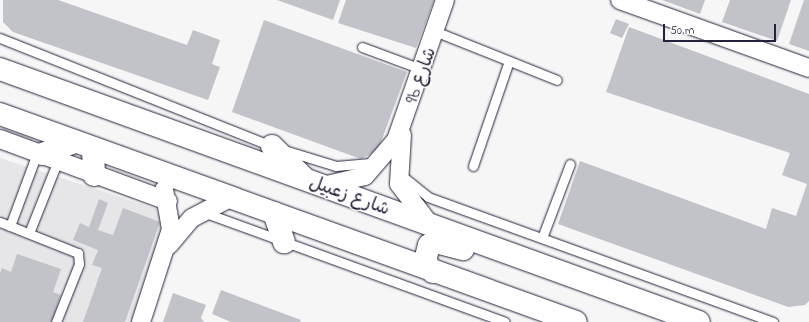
<!DOCTYPE html>
<meta charset="utf-8">
<style>
body{margin:0}
#map{position:relative;width:809px;height:322px;overflow:hidden;background:#f6f6f7;font-family:"Indie Flower","Playpen Sans Arabic",sans-serif}
div>[style]{position:absolute}
.built>*{inset:0;background:#e6e6e9}
.building>*{inset:0;background:#c2c2c9}
.roads{filter:drop-shadow(0 0 1px #22223b) drop-shadow(0 0 1px #22223b)}
.service>*{height:9px;margin:-4.5px;padding:0 4.5px;transform-origin:4.5px;border-radius:4.5px;background:#fff}
.minor>*{height:18px;margin:-9px;padding:0 9px;transform-origin:9px;border-radius:9px;background:#fff}
.secondary>*{height:22px;margin:-11px;padding:0 11px;transform-origin:11px;border-radius:11px;background:#fff}
span{translate:-50% -50%;white-space:nowrap;text-align:center;line-height:1.15;-webkit-text-stroke:3px #fff;paint-order:stroke}
.street-label{font-size:18px;color:#22223b}
.scale{position:absolute;left:663px;top:24px;width:113px;height:18px;box-sizing:border-box;border:2px solid #22223b;border-top:0;padding-left:5px;font-size:12px;line-height:14px;white-space:nowrap;color:#22223b;-webkit-text-stroke:3px #fff;paint-order:stroke}
</style>
<div id="map">
<div class="built">
<i style="clip-path:polygon(0 158px,169px 213px,136px 322px,0 322px)"></i>
</div>
<div class="building">
<i style="clip-path:polygon(3px 0,58px 0,187px 45px,193px 30px,220px 40px,212px 64px,220px 67px,208px 100px,13px 32px,3px 22px)"></i>
<i style="clip-path:polygon(277px 0,340px 0,333px 20px)"></i>
<i style="clip-path:polygon(346px 0,434px 0,416px 48px,338px 23px)"></i>
<i style="clip-path:polygon(662px 0,705px 0,700px 14px)"></i>
<i style="clip-path:polygon(730px 0,791px 0,777px 41px,722px 22px)"></i>
<i style="clip-path:polygon(804px 0,809px 0,809px 51px,789px 44px)"></i>
<i style="clip-path:polygon(616px 19px,629px 24px,622px 38px,610px 33px)"></i>
<i style="clip-path:polygon(264px 20px,407px 72px,378px 150px,361px 159px,232px 112px)"></i>
<i style="clip-path:polygon(629px 27px,809px 94px,809px 301px,805px 305px,788px 307px,558px 224px,580px 161px,766px 229px,772px 208px,796px 216px,807px 184px,782px 175px,790px 153px,606px 92px)"></i>
<i style="clip-path:polygon(99px 199px,108px 203px,98px 230px,113px 235px,123px 208px,160px 222px,125px 322px,83px 322px,102px 268px,92px 265px,98px 250px,73px 240px,80px 223px,89px 227px)"></i>
<i style="clip-path:polygon(17px 254px,61px 269px,53px 292px,61px 295px,52px 322px,0 322px,0 273px,2px 268px,11px 272px)"></i>
<i style="clip-path:polygon(221px 290px,301px 320px,300px 322px,231px 322px,212px 314px)"></i>
<i style="clip-path:polygon(173px 293px,206px 305px,201px 318px,204px 322px,163px 322px)"></i>
</div>
<div class="roads">
<div class="service">
<i style="left:437px;top:32px;width:129px;rotate:21.8deg"></i>
<i style="left:0;top:38px;width:293px;rotate:21.7deg"></i>
<i style="left:362px;top:47px;width:66px;rotate:20.4deg"></i>
<i style="left:284px;top:150px;width:54px;rotate:17.1deg"></i>
<i style="left:336px;top:166px;width:37px;rotate:-5deg"></i>
<i style="left:473px;top:166px;width:111px;rotate:-71.1deg"></i>
<i style="left:406px;top:179px;width:28px;rotate:39deg"></i>
<i style="left:428px;top:197px;width:367px;rotate:19.9deg"></i>
<i style="left:203px;top:212px;width:321px;rotate:20deg"></i>
<i style="left:0;top:222px;width:84px;rotate:21.7deg"></i>
<i style="left:78px;top:253px;width:11px;rotate:85deg"></i>
<i style="left:79px;top:264px;width:62px;rotate:111.6deg"></i>
<i style="left:10px;top:226px;width:78px;rotate:-69.7deg"></i>
<i style="left:29px;top:233px;width:79px;rotate:-68.3deg"></i>
<i style="left:542px;top:238px;width:79px;rotate:-69.3deg"></i>
</div>
<div class="minor">
<i style="left:620px;top:0;width:201px;rotate:19.8deg"></i>
<i style="left:402px;top:135px;width:49px;rotate:93.5deg"></i>
<i style="left:399px;top:184px;width:53px;rotate:52.7deg"></i>
<i style="left:0;top:139px;width:179px;rotate:20.3deg"></i>
<i style="left:323px;top:186px;width:43px;rotate:-13.4deg"></i>
<i style="left:365px;top:176px;width:48px;rotate:-49.3deg"></i>
<i style="left:396px;top:140px;width:148px;rotate:-70.7deg"></i>
<i style="left:169px;top:245px;width:35px;rotate:-50deg"></i>
<i style="left:192px;top:218px;width:45px;rotate:-27.7deg"></i>
<i style="left:141px;top:322px;width:98px;rotate:-72.1deg"></i>
<i style="left:171px;top:229px;width:40px;rotate:-100deg"></i>
</div>
<div class="secondary">
<i style="left:0;top:69px;width:743px;rotate:19.9deg"></i>
<i style="left:0;top:114px;width:612px;rotate:19.86deg"></i>
<i style="left:272px;top:146px;width:45px;rotate:45deg"></i>
<i style="left:93px;top:148px;width:27px;rotate:88deg"></i>
<i style="left:42px;top:154px;width:35px;rotate:-20deg"></i>
<i style="left:274px;top:213px;width:31px;rotate:71deg"></i>
<i style="left:433px;top:272px;width:14px;rotate:-126deg"></i>
<i style="left:425px;top:261px;width:16px;rotate:-76deg"></i>
<i style="left:429px;top:245px;width:8px;rotate:-23deg"></i>
<i style="left:436px;top:242px;width:28px;rotate:15deg"></i>
</div>
</div>
<div class="street-label">
<span style="left:422px;top:76px;rotate:-70deg">9b شارع</span>
<span style="left:349px;top:197px;rotate:20deg">شارع زعبيل</span>
</div>
<div class="scale">50 m</div>
</div>
